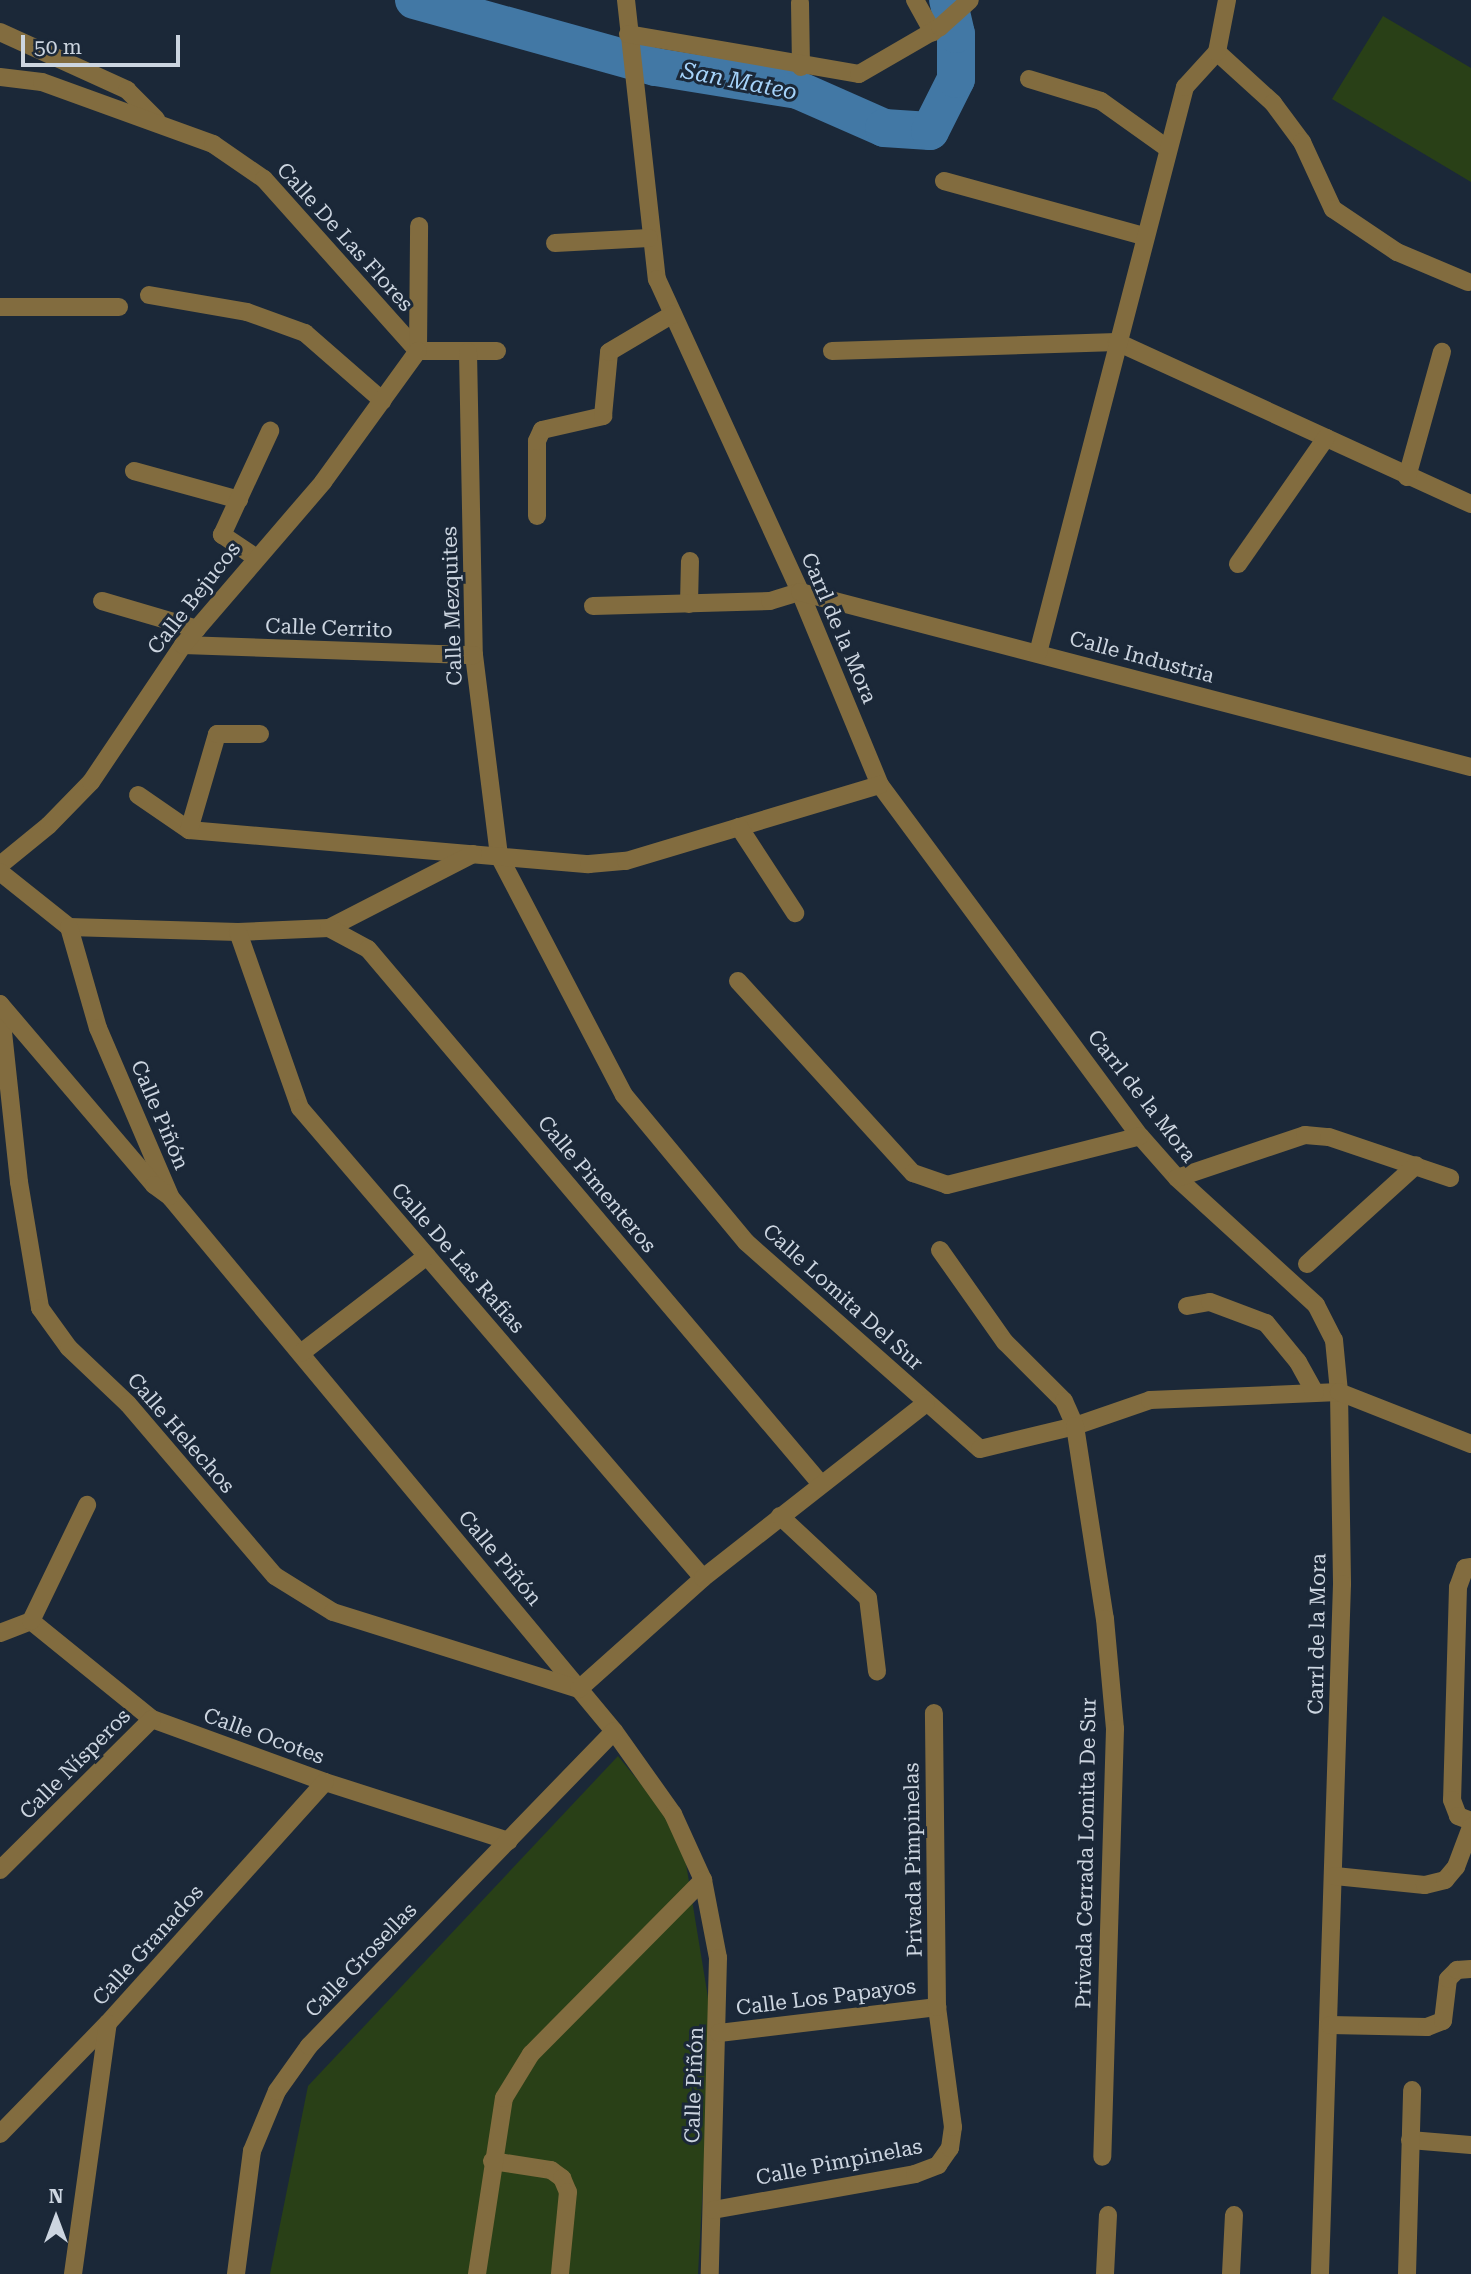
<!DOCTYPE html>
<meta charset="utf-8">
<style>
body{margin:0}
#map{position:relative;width:1471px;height:2274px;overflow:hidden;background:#1b2838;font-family:"Roboto Serif",serif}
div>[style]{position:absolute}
.green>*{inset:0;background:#294017}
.river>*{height:38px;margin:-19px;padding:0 19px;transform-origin:19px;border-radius:19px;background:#4278a5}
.minor>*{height:18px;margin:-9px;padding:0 9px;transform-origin:9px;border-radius:9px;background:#826c3f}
span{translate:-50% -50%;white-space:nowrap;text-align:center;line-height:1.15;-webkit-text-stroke:6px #1b2838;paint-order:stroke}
.street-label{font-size:21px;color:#ccd5e0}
.water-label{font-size:23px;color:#a6d3fa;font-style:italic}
.north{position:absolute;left:21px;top:2183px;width:70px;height:70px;-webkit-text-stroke:5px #1b2838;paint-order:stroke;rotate:0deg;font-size:19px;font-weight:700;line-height:28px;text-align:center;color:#ccd5e0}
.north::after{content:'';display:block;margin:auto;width:24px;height:32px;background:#ccd5e0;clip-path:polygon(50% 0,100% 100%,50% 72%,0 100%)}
.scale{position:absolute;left:21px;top:35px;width:159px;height:32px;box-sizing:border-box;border:4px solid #ccd5e0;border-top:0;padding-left:9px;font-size:21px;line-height:24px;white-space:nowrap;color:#ccd5e0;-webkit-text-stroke:5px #1b2838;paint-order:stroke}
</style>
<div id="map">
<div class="green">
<i style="clip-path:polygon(1383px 16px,1471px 68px,1471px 182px,1332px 99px)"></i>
<i style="clip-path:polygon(618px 1756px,681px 1833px,712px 2022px,698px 2274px,270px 2274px,308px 2086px)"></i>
</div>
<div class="river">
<i style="left:414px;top:0;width:251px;rotate:15.5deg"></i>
<i style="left:656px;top:67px;width:144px;rotate:9.2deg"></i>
<i style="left:798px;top:90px;width:94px;rotate:23.8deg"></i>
<i style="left:884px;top:128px;width:46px;rotate:3.7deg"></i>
<i style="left:930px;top:131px;width:58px;rotate:-63.4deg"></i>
<i style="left:956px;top:79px;width:45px;rotate:-90deg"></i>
<i style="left:956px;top:34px;width:35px;rotate:-103deg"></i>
</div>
<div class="minor">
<i style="left:626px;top:0;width:281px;rotate:83.7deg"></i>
<i style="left:657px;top:279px;width:344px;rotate:65.4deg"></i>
<i style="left:800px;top:592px;width:209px;rotate:67.5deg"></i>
<i style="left:880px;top:785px;width:437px;rotate:53.5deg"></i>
<i style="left:1140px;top:1136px;width:56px;rotate:48.6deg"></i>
<i style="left:1177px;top:1178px;width:188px;rotate:42.4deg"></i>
<i style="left:1316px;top:1305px;width:39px;rotate:63deg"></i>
<i style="left:1334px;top:1340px;width:52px;rotate:84.5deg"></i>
<i style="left:1339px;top:1392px;width:192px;rotate:89.1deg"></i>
<i style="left:1342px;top:1584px;width:690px;rotate:91.83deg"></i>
<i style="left:915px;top:0;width:37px;rotate:61deg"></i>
<i style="left:800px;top:3px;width:64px;rotate:89.1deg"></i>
<i style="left:0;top:32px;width:140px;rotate:24.5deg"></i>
<i style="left:127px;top:90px;width:41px;rotate:45deg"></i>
<i style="left:628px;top:34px;width:234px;rotate:9.8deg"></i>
<i style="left:859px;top:74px;width:94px;rotate:-30.1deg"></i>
<i style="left:940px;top:27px;width:40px;rotate:-42deg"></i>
<i style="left:1217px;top:52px;width:76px;rotate:42.3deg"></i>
<i style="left:1273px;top:103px;width:49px;rotate:53.4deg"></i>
<i style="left:1302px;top:142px;width:74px;rotate:65.2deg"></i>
<i style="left:1333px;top:209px;width:77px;rotate:33.9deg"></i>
<i style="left:1397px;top:252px;width:77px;rotate:22.9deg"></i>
<i style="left:0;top:77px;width:42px;rotate:6.8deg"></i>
<i style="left:42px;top:82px;width:182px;rotate:19.9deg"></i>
<i style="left:213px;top:144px;width:62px;rotate:34.5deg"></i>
<i style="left:264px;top:179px;width:231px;rotate:48.2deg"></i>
<i style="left:1029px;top:79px;width:75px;rotate:17deg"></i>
<i style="left:1101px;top:101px;width:81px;rotate:35.5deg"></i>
<i style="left:944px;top:181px;width:206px;rotate:15.4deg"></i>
<i style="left:555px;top:243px;width:94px;rotate:-3deg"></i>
<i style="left:149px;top:295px;width:99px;rotate:9.8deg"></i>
<i style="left:247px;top:312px;width:62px;rotate:19.9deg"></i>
<i style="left:305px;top:333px;width:103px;rotate:41.1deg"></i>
<i style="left:0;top:307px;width:119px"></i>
<i style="left:418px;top:351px;width:125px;rotate:-89.5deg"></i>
<i style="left:418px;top:351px;width:79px"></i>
<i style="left:832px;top:351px;width:285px;rotate:-1.8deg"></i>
<i style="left:1117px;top:342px;width:389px;rotate:24.6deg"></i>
<i style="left:468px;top:352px;width:303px;rotate:88.9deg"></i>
<i style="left:474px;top:655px;width:203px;rotate:82.9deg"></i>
<i style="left:499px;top:856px;width:270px;rotate:62.4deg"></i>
<i style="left:624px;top:1095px;width:191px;rotate:50.3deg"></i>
<i style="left:746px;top:1242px;width:312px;rotate:41.5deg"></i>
<i style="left:980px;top:1449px;width:98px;rotate:-13.6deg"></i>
<i style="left:1075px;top:1426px;width:79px;rotate:-19.1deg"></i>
<i style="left:1150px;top:1400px;width:189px;rotate:-2.4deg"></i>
<i style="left:1339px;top:1392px;width:142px;rotate:21.5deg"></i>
<i style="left:134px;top:471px;width:109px;rotate:15.4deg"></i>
<i style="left:1407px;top:477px;width:130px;rotate:-74.4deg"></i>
<i style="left:537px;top:516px;width:75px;rotate:-90deg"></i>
<i style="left:537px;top:441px;width:12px;rotate:-66deg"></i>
<i style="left:542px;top:430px;width:63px;rotate:-12.9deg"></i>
<i style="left:603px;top:416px;width:64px;rotate:-84.6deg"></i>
<i style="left:609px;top:352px;width:74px;rotate:-30.7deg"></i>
<i style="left:255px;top:557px;width:40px;rotate:-146deg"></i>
<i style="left:222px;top:535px;width:115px;rotate:-65.2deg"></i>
<i style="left:1238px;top:564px;width:154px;rotate:-55.1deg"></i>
<i style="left:102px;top:601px;width:99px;rotate:16.4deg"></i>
<i style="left:689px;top:604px;width:43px;rotate:-88.7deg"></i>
<i style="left:593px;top:606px;width:177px;rotate:-1.6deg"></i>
<i style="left:770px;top:601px;width:31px;rotate:-17deg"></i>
<i style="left:800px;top:592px;width:693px;rotate:14.62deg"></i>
<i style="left:183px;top:645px;width:291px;rotate:2deg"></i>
<i style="left:1038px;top:653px;width:585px;rotate:-75.44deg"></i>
<i style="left:1185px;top:87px;width:47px;rotate:-47.6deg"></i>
<i style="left:1217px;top:52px;width:53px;rotate:-79.1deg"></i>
<i style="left:138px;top:795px;width:62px;rotate:34.5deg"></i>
<i style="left:189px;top:830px;width:401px;rotate:4.9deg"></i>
<i style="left:589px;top:864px;width:37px;rotate:-5deg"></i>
<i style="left:626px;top:861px;width:265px;rotate:-16.7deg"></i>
<i style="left:739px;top:827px;width:103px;rotate:56.9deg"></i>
<i style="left:189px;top:830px;width:100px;rotate:-73.7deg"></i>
<i style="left:217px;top:734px;width:43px"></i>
<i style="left:0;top:865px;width:63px;rotate:-39.2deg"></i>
<i style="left:49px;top:825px;width:60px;rotate:-45.7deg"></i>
<i style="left:91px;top:782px;width:165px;rotate:-56.1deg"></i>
<i style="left:183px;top:645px;width:215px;rotate:-49.3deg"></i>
<i style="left:323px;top:482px;width:162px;rotate:-54.1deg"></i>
<i style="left:0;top:872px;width:88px;rotate:38.6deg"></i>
<i style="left:69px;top:927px;width:169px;rotate:1.7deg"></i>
<i style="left:238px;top:932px;width:91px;rotate:-2.5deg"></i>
<i style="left:329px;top:928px;width:162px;rotate:-27.2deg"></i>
<i style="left:69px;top:927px;width:105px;rotate:74deg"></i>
<i style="left:98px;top:1028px;width:185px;rotate:66.8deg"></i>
<i style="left:171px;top:1198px;width:693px;rotate:50.27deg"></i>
<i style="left:614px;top:1731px;width:102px;rotate:54.6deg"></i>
<i style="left:673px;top:1814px;width:72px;rotate:65.6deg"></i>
<i style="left:703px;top:1880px;width:79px;rotate:79.1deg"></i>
<i style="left:718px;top:1958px;width:316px;rotate:91.5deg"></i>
<i style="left:329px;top:928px;width:44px;rotate:28.3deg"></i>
<i style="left:368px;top:949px;width:700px;rotate:49.75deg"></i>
<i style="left:238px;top:932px;width:187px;rotate:70.6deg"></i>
<i style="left:300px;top:1108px;width:619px;rotate:49.39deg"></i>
<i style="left:738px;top:981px;width:260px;rotate:47.7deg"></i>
<i style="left:913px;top:1173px;width:36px;rotate:19deg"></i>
<i style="left:947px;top:1185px;width:199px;rotate:-14.2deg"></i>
<i style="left:0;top:1004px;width:179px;rotate:83.9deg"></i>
<i style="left:19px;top:1182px;width:128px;rotate:80.5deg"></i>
<i style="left:40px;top:1308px;width:49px;rotate:54.1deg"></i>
<i style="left:69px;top:1348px;width:81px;rotate:43.5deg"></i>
<i style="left:128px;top:1404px;width:226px;rotate:49.5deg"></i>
<i style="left:275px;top:1576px;width:68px;rotate:31.8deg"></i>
<i style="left:333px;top:1612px;width:258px;rotate:17.4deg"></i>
<i style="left:579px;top:1689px;width:166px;rotate:-41.8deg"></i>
<i style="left:703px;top:1578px;width:283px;rotate:-38.1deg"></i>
<i style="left:0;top:1004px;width:238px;rotate:49.6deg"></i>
<i style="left:154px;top:1185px;width:19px;rotate:36deg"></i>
<i style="left:1177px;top:1178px;width:135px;rotate:-18.6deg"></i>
<i style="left:1305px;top:1135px;width:24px;rotate:5deg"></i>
<i style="left:1329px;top:1137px;width:128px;rotate:18.7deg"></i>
<i style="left:940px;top:1250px;width:113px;rotate:54.8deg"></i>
<i style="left:1005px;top:1342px;width:83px;rotate:45deg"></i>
<i style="left:1064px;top:1401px;width:27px;rotate:66deg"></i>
<i style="left:1075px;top:1426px;width:195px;rotate:81.2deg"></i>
<i style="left:1105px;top:1619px;width:110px;rotate:84.8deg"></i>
<i style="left:1115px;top:1729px;width:428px;rotate:91.7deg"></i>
<i style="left:1307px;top:1264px;width:147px;rotate:-42.2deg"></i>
<i style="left:1187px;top:1306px;width:23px;rotate:-10deg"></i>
<i style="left:1210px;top:1302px;width:60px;rotate:20.6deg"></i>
<i style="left:1266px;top:1323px;width:50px;rotate:50.6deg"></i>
<i style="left:1298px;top:1362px;width:35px;rotate:61deg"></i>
<i style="left:301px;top:1353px;width:159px;rotate:-37.6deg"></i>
<i style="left:780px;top:1516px;width:120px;rotate:43deg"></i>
<i style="left:868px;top:1598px;width:74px;rotate:83deg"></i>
<i style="left:1471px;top:1567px;width:6px;rotate:171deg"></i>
<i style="left:1465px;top:1568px;width:20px;rotate:110deg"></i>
<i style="left:1458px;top:1587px;width:213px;rotate:91.6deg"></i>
<i style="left:1452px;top:1800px;width:17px;rotate:69deg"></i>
<i style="left:1458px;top:1816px;width:14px;rotate:21deg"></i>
<i style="left:31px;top:1621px;width:156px;rotate:39deg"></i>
<i style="left:152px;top:1719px;width:184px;rotate:20deg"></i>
<i style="left:325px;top:1782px;width:193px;rotate:17.8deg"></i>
<i style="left:0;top:1633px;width:33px;rotate:-21deg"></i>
<i style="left:31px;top:1621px;width:129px;rotate:-64.2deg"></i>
<i style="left:0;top:1870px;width:214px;rotate:-44.8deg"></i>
<i style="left:1335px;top:1876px;width:90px;rotate:5.7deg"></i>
<i style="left:1425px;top:1885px;width:21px;rotate:-14deg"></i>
<i style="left:1445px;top:1880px;width:17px;rotate:-50deg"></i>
<i style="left:1456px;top:1867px;width:43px;rotate:-69.4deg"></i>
<i style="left:1330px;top:2025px;width:97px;rotate:1.2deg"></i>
<i style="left:1427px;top:2027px;width:17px;rotate:-21deg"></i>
<i style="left:1443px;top:2021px;width:42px;rotate:-83.2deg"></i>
<i style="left:1448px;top:1979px;width:13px;rotate:-45deg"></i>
<i style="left:1457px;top:1970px;width:14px;rotate:-4deg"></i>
<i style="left:719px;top:2033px;width:220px;rotate:-6.8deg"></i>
<i style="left:0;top:2134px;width:155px;rotate:-45.8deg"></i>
<i style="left:108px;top:2023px;width:324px;rotate:-48deg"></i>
<i style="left:1410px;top:2140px;width:61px;rotate:4.7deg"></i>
<i style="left:492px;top:2161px;width:60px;rotate:8.7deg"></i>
<i style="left:551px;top:2170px;width:14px;rotate:36deg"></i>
<i style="left:562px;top:2178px;width:15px;rotate:67deg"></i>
<i style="left:568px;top:2192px;width:82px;rotate:95.6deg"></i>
<i style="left:713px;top:2210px;width:205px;rotate:-10.1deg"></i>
<i style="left:915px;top:2174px;width:25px;rotate:-21deg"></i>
<i style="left:938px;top:2165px;width:21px;rotate:-55deg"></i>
<i style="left:950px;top:2148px;width:21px;rotate:-82deg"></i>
<i style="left:953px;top:2127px;width:121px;rotate:-97.6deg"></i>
<i style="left:937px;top:2007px;width:294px;rotate:-90.6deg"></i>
<i style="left:73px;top:2274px;width:253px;rotate:-82.1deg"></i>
<i style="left:236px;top:2274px;width:124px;rotate:-82.6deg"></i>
<i style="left:252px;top:2151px;width:65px;rotate:-67.4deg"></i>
<i style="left:277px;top:2091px;width:55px;rotate:-54.6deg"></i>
<i style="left:309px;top:2046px;width:438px;rotate:-45.9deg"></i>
<i style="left:477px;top:2274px;width:178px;rotate:-81.3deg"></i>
<i style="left:504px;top:2098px;width:52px;rotate:-58.5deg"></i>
<i style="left:531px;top:2054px;width:245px;rotate:-45.3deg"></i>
<i style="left:1105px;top:2274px;width:59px;rotate:-87.1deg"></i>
<i style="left:1231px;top:2274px;width:59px;rotate:-87.1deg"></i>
<i style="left:1407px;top:2274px;width:184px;rotate:-88.4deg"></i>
</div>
<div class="street-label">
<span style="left:345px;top:237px;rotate:48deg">Calle De Las Flores</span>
<span style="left:194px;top:598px;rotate:-52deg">Calle Bejucos</span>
<span style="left:452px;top:606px;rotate:-92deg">Calle Mezquites</span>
<span style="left:329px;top:628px;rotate:2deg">Calle Cerrito</span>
<span style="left:839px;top:628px;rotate:67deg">Carrl de la Mora</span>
<span style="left:1142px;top:657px;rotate:15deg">Calle Industria</span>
<span style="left:1142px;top:1096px;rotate:52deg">Carrl de la Mora</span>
<span style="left:160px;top:1115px;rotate:67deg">Calle Piñón</span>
<span style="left:597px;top:1184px;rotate:50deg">Calle Pimenteros</span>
<span style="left:458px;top:1258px;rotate:49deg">Calle De Las Rafias</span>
<span style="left:843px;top:1297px;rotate:42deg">Calle Lomita Del Sur</span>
<span style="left:181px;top:1433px;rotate:49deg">Calle Helechos</span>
<span style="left:500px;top:1558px;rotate:50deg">Calle Piñón</span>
<span style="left:1317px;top:1634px;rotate:-89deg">Carrl de la Mora</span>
<span style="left:264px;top:1736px;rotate:20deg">Calle Ocotes</span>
<span style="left:75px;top:1764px;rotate:-45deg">Calle Nísperos</span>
<span style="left:1086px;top:1853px;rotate:-89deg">Privada Cerrada Lomita De Sur</span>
<span style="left:913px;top:1860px;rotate:-91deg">Privada Pimpinelas</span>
<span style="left:148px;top:1945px;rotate:-48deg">Calle Granados</span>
<span style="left:361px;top:1960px;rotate:-46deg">Calle Grosellas</span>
<span style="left:826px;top:1997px;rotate:-7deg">Calle Los Papayos</span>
<span style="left:694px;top:2085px;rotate:-88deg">Calle Piñón</span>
<span style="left:839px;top:2162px;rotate:-11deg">Calle Pimpinelas</span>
</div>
<div class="water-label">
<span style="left:739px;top:82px;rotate:11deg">San Mateo</span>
</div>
<div class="north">N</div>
<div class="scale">50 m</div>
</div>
